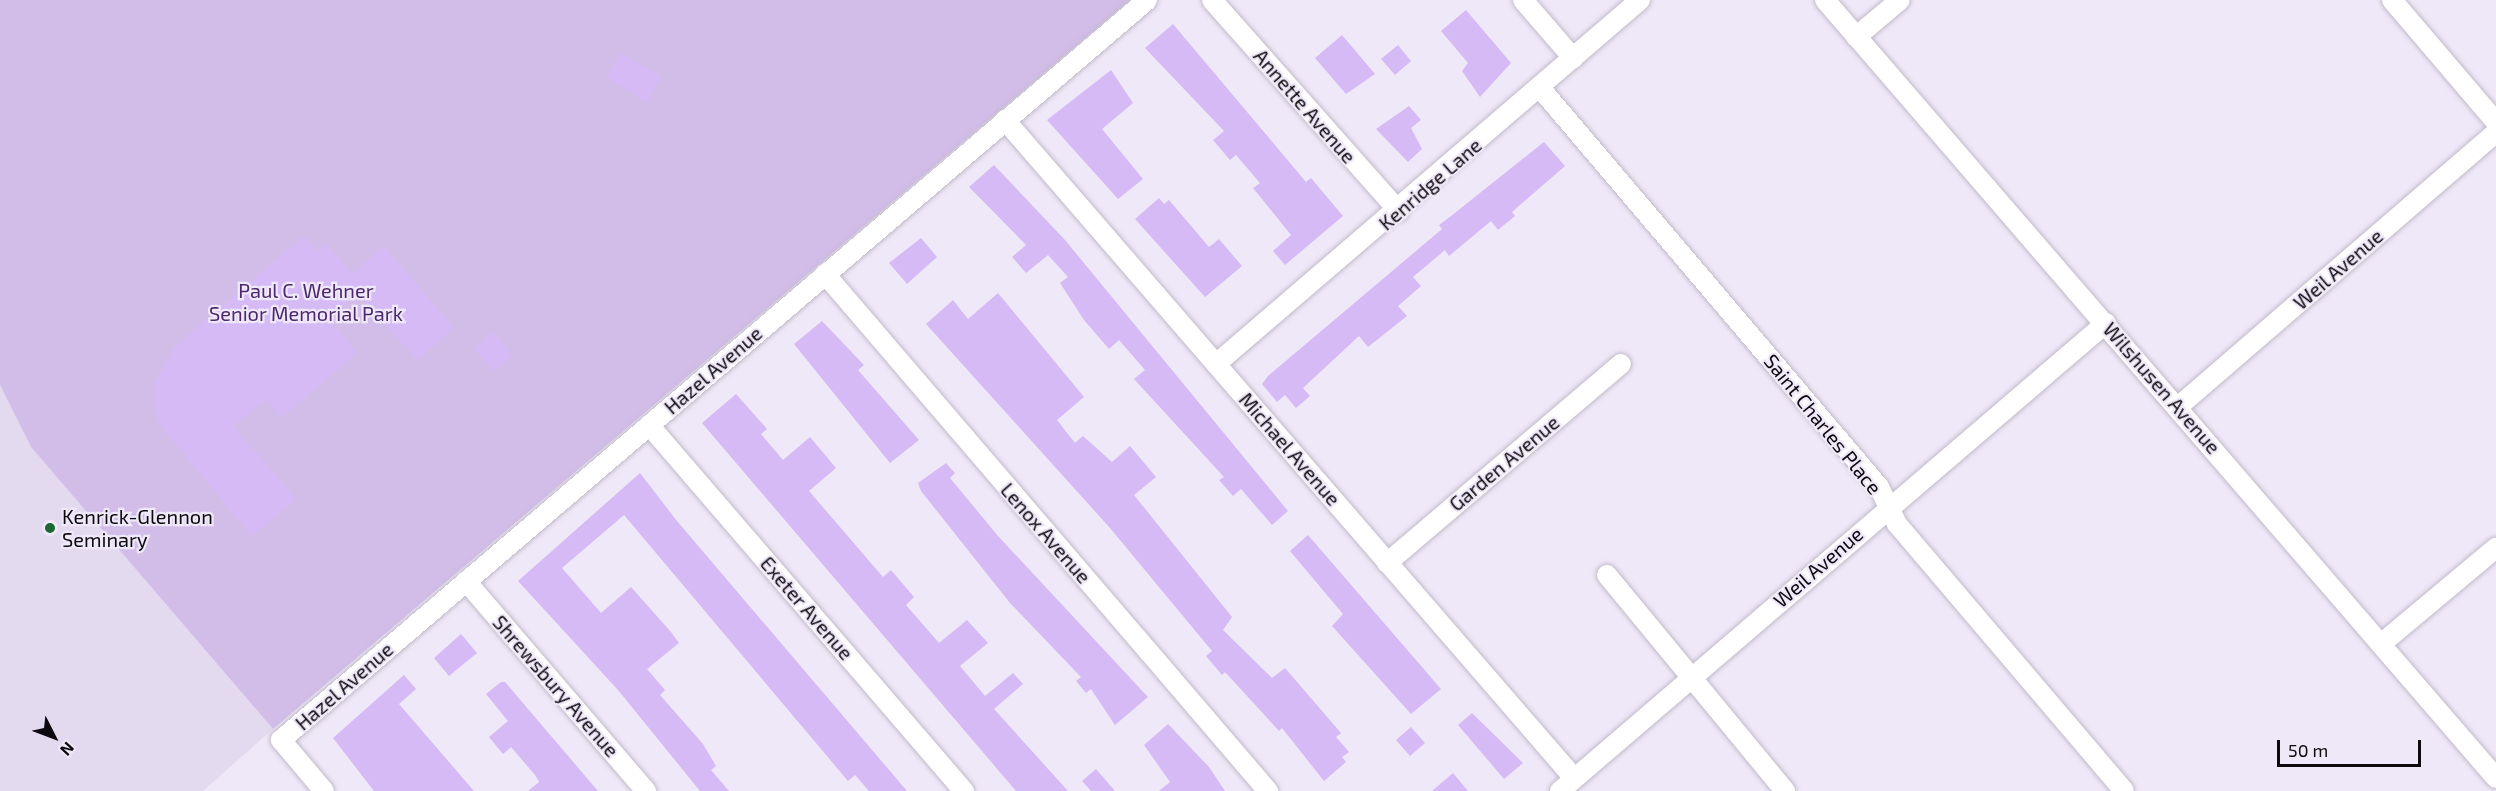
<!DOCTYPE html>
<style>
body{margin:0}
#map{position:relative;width:2496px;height:791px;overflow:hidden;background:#efe8f8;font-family:"Exo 2",sans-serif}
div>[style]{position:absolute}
.built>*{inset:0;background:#e4daef}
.green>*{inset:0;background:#d1bde8}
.building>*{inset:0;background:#d6baf6}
.roads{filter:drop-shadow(0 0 2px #c1bac9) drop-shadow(0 0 2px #c1bac9)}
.minor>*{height:20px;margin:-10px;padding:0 10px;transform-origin:10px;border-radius:10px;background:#fff}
.dots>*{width:16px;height:16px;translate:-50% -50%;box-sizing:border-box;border:3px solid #efe8f8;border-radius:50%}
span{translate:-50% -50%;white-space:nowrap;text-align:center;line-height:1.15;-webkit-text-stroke:4.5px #efe8f8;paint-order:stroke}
.street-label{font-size:20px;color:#0d0a0f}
.park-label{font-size:20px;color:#4c286d}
.poi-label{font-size:20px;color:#0d0a0f}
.left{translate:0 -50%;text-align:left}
.north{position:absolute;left:24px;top:707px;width:60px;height:60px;-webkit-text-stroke:4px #efe8f8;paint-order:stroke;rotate:132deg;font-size:16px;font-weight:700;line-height:24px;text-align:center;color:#0d0a0f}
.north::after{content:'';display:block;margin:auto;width:21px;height:27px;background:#0d0a0f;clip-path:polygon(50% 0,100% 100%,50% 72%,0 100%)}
.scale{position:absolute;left:2277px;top:740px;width:144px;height:27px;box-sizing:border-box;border:3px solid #0d0a0f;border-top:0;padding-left:8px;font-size:18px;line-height:21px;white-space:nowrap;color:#0d0a0f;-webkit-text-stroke:4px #efe8f8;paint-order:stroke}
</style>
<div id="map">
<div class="built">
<i style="clip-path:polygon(0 385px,31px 447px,273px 729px,203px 791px,0 791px)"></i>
</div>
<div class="green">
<i style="clip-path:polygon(0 0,1130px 0,273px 729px,31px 447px,0 385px)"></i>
</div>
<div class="building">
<i style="clip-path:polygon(1466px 10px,1511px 63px,1480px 97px,1462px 71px,1468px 63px,1441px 31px)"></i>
<i style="clip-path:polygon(1173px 24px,1306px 182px,1311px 178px,1343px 216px,1285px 265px,1273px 251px,1291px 235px,1253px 188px,1260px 183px,1236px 155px,1230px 160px,1213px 140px,1224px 131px,1145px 48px)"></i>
<i style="clip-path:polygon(1342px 35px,1375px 74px,1346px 94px,1315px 58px)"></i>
<i style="clip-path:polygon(1398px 45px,1411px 61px,1395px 75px,1381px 59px)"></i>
<i style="clip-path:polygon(621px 53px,661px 76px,647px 103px,607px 77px)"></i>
<i style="clip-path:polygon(1111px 70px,1133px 103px,1102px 129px,1143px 179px,1118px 199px,1047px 120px)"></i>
<i style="clip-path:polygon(1409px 106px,1421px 120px,1411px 128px,1422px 149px,1408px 162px,1376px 129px)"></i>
<i style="clip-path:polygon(1544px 142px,1565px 166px,1512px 212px,1515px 216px,1498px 230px,1491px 221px,1449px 256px,1445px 250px,1413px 277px,1421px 286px,1398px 306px,1407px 316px,1368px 347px,1359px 336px,1303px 388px,1310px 396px,1296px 408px,1285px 395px,1277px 402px,1262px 384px,1268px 376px,1442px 229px,1439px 225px,1451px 216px)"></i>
<i style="clip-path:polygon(994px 165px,1065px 240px,1288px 511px,1272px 525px,1241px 489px,1233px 496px,1219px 480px,1224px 477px,1134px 379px,1145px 370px,1119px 340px,1109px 349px,1084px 320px,1060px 283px,1068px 277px,1048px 255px,1026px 273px,1012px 257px,1026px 245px,969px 187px)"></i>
<i style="clip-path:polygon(1159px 198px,1164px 204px,1169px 200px,1209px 247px,1219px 239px,1242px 266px,1205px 297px,1135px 219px)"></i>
<i style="clip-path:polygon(304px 236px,317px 251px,326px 244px,352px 274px,384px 246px,454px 328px,417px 360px,357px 293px,328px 318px,357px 353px,282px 417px,266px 399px,233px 426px,296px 499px,252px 536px,159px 424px,153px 388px,175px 346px)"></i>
<i style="clip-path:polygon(921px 238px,937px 257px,907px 284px,889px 263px)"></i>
<i style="clip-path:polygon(998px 293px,1084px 397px,1057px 420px,1075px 443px,1083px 436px,1112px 462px,1130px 446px,1156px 477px,1134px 495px,1232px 617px,1223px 630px,1272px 678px,1285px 668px,1341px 733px,1336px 737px,1349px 752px,1342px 757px,1346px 762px,1324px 781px,1282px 728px,1279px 731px,1225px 672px,1222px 675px,1206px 656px,1212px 651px,1110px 528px,926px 324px,953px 300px,968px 319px)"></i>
<i style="clip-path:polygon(822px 321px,864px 365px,858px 370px,919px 440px,890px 463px,794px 344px)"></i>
<i style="clip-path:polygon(493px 331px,512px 356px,494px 371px,475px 349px)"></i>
<i style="clip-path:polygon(736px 394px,767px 429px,761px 434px,783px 460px,810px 437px,836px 468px,809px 491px,883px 577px,891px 570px,914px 597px,906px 605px,939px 643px,967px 620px,988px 643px,960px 666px,985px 696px,1013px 673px,1023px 684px,994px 709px,1068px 791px,1016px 791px,702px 423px)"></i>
<i style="clip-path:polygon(946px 463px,955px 473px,950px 478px,998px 536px,1148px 697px,1115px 725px,1091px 689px,1086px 693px,1076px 681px,1081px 677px,1010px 603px,921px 491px,918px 483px)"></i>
<i style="clip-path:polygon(640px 473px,677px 521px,907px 791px,869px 791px,855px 775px,848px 781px,624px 515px,562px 568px,601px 613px,631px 587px,671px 632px,679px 643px,647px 669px,665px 690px,660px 695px,703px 744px,716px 766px,711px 770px,729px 791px,700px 791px,618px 690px,518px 581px)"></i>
<i style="clip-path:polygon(1308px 535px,1441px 689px,1411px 714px,1332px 626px,1343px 614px,1290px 551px)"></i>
<i style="clip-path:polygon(461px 634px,477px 653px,449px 676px,434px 658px)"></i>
<i style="clip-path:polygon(404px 675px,416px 689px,399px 704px,474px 791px,374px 791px,333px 738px)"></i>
<i style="clip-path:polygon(501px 682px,505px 682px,598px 791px,528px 791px,539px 782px,535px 775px,511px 747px,503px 754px,489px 737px,508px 721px,486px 694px)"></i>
<i style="clip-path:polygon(1472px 713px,1523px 763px,1504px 779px,1458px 725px)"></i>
<i style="clip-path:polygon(1168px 724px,1209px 767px,1225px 791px,1159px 791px,1170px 782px,1144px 745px)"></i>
<i style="clip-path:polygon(1411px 727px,1425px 743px,1410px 756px,1396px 740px)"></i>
<i style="clip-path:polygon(1096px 769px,1115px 791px,1091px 791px,1082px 781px)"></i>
<i style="clip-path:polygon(1453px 773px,1468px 791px,1432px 791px)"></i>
</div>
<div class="roads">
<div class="minor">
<i style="left:1212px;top:0;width:282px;rotate:48.5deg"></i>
<i style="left:1523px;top:0;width:77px;rotate:49.2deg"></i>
<i style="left:1825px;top:0;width:1027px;rotate:49.22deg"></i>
<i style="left:2392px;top:0;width:160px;rotate:49.6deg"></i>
<i style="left:1856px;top:37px;width:57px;rotate:-40.1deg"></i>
<i style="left:1541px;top:89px;width:522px;rotate:49.66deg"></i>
<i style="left:1879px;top:487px;width:41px;rotate:64.1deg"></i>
<i style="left:1897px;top:524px;width:350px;rotate:49.6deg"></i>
<i style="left:1005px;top:120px;width:870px;rotate:49.15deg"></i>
<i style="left:825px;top:274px;width:681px;rotate:49.41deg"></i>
<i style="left:1216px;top:364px;width:559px;rotate:-40.65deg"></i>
<i style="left:2179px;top:406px;width:419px;rotate:-40.8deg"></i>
<i style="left:649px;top:425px;width:483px;rotate:49.3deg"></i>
<i style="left:1387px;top:563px;width:307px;rotate:-40.4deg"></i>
<i style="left:1607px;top:575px;width:280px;rotate:50.5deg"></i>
<i style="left:466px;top:581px;width:277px;rotate:49.4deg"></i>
<i style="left:2381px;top:644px;width:150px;rotate:-39.9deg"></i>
<i style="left:324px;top:791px;width:67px;rotate:-130.1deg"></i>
<i style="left:281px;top:740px;width:1139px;rotate:-40.51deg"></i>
<i style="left:1560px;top:791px;width:719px;rotate:-40.6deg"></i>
</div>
</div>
<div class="dots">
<i style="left:50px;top:528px;background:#1e6633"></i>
</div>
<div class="street-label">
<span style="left:1305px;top:106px;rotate:49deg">Annette Avenue</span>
<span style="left:1430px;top:184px;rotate:-41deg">Kenridge Lane</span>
<span style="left:2338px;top:269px;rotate:-41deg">Weil Avenue</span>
<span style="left:713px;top:370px;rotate:-41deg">Hazel Avenue</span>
<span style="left:2162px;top:388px;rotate:49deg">Wilshusen Avenue</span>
<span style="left:1823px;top:424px;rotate:51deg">Saint Charles Place</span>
<span style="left:1290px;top:449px;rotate:49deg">Michael Avenue</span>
<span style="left:1504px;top:463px;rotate:-40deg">Garden Avenue</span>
<span style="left:1046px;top:533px;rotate:49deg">Lenox Avenue</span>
<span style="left:1818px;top:567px;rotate:-41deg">Weil Avenue</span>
<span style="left:807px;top:608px;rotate:49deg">Exeter Avenue</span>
<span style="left:344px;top:686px;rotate:-41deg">Hazel Avenue</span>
<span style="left:556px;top:686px;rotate:49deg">Shrewsbury Avenue</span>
</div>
<div class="park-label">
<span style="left:306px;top:302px">Paul C. Wehner<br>Senior Memorial Park</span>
</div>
<div class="poi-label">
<span class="left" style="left:62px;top:528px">Kenrick-Glennon<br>Seminary</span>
</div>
<div class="north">N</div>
<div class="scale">50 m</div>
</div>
